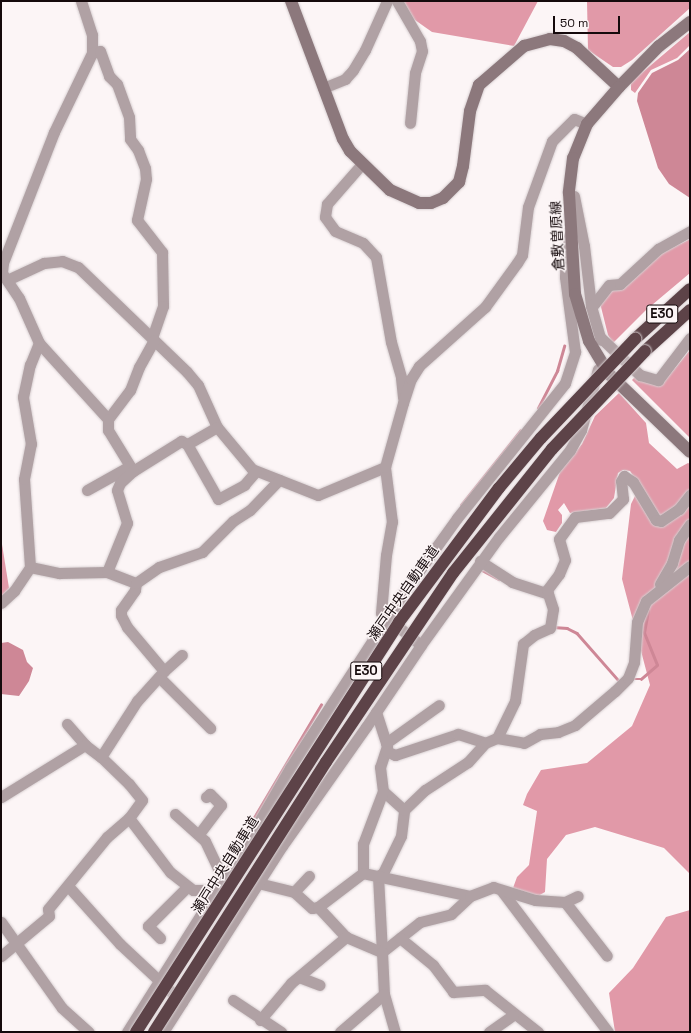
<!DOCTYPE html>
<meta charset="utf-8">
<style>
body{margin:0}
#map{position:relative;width:691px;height:1033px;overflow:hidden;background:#fcf5f6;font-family:"Space Grotesk","Noto Sans JP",sans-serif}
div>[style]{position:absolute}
.forest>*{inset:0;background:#e199a8}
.water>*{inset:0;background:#ce8796}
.stream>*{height:2.5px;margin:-1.25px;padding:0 1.25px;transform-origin:1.25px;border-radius:1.25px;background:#ce8796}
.roads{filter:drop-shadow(0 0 1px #d7cfd1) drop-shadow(0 0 1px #d7cfd1)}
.street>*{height:11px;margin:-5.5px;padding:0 5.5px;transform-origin:5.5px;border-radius:5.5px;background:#b0a1a4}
.secondary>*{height:12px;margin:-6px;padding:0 6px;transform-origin:6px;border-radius:6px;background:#8c787c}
.highway>*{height:12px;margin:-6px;padding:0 6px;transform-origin:6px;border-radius:6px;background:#5d4348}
.bridges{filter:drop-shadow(0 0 1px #d7cfd1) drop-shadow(0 0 1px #d7cfd1)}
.highway-bridge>*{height:12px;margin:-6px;padding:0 6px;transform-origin:6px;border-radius:6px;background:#5d4348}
span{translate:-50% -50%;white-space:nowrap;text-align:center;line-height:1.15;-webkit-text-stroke:3px #fcf5f6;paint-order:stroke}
.shield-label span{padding:1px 3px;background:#fcf5f6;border:1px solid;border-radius:3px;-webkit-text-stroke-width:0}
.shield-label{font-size:13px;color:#150a0c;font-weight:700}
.street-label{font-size:14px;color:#150a0c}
.frame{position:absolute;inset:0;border:2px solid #150a0c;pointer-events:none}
.scale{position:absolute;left:553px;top:16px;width:67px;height:18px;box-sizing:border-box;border:2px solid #150a0c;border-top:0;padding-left:5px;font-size:12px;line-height:14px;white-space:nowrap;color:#150a0c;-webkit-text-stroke:3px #fcf5f6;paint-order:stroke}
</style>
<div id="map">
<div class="forest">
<i style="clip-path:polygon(388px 1px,538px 1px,514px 46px,432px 32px)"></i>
<i style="clip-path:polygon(587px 1px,690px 1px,690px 8px,632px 60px,621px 67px,613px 67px,588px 50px)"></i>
<i style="clip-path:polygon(690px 32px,690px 45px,677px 58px,651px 70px,635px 93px,631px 90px,631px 82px)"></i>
<i style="clip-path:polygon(690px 239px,690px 273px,646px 310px,613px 343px,608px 335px,600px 303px,611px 291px,624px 289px,662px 253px)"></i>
<i style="clip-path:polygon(690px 350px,690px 438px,632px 380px,636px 376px,663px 383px)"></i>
<i style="clip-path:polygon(619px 393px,646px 423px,649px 443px,677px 469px,688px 463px,690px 464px,690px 874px,664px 848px,595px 827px,566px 835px,547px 859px,545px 892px,538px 896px,513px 888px,517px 877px,529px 865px,537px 811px,523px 805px,527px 794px,541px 770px,587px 763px,632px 726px,650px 685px,622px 579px,631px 504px,640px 486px,630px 471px,623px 470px,618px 473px,614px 498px,606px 508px,570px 513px,564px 503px,558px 510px,562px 515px,562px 523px,556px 532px,547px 530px,543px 521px,560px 472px,582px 444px,595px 416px)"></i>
<i style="clip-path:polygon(1px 538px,9px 588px,1px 597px)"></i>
<i style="clip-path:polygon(690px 910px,690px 1032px,615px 1032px,609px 993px,633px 968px,666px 917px)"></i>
</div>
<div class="water">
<i style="clip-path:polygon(690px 49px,690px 198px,669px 184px,658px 168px,637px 101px,638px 93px,652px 73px,678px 60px)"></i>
<i style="clip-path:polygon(8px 642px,23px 650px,27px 662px,33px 668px,29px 681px,19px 696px,1px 694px,1px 643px)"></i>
</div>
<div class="stream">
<i style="left:538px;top:408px;width:42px;rotate:-62.8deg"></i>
<i style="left:557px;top:371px;width:26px;rotate:-74deg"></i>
<i style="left:461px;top:505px;width:95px;rotate:-51.4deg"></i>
<i style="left:482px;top:570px;width:19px;rotate:28deg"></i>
<i style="left:553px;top:627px;width:14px;rotate:4deg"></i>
<i style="left:567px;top:628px;width:11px;rotate:27deg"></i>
<i style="left:577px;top:633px;width:65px;rotate:48.7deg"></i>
<i style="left:631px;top:679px;width:10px"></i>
<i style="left:641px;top:679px;width:21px;rotate:-41deg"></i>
<i style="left:657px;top:665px;width:35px;rotate:-112deg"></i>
<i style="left:644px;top:633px;width:23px;rotate:-80deg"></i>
<i style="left:227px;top:863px;width:184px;rotate:-59.3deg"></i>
</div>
<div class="roads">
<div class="street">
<i style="left:81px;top:1px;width:36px;rotate:72deg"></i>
<i style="left:92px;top:35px;width:18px;rotate:90deg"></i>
<i style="left:92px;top:53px;width:88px;rotate:115.7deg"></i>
<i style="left:54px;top:132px;width:141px;rotate:111.3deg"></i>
<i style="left:3px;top:263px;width:10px;rotate:96deg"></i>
<i style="left:2px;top:273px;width:30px;rotate:56deg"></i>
<i style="left:19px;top:298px;width:49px;rotate:66deg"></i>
<i style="left:39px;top:343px;width:103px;rotate:47.8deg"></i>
<i style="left:397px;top:1px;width:46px;rotate:60.1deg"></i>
<i style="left:420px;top:41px;width:10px;rotate:79deg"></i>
<i style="left:422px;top:51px;width:23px;rotate:108deg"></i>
<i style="left:415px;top:73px;width:50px;rotate:95.7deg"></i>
<i style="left:92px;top:53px;width:8px;rotate:-14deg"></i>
<i style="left:100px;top:51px;width:27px;rotate:70deg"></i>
<i style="left:109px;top:76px;width:11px;rotate:45deg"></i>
<i style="left:117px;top:84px;width:35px;rotate:70deg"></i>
<i style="left:129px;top:117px;width:22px;rotate:87deg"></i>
<i style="left:130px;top:139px;width:14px;rotate:54deg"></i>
<i style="left:138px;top:150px;width:19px;rotate:69deg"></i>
<i style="left:145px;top:168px;width:11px;rotate:85deg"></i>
<i style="left:146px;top:179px;width:42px;rotate:102.4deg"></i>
<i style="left:137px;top:220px;width:41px;rotate:52deg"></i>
<i style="left:162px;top:252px;width:54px;rotate:88.9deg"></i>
<i style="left:163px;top:306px;width:34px;rotate:109deg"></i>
<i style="left:323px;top:88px;width:24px;rotate:-22deg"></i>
<i style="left:345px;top:79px;width:12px;rotate:-48deg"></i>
<i style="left:353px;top:70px;width:23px;rotate:-59deg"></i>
<i style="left:365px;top:50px;width:54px;rotate:-65.8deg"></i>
<i style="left:361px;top:165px;width:52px;rotate:131.1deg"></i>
<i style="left:327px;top:204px;width:13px;rotate:99deg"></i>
<i style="left:325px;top:217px;width:17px;rotate:54deg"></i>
<i style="left:335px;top:231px;width:30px;rotate:23deg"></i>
<i style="left:363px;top:243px;width:19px;rotate:47deg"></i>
<i style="left:376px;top:257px;width:86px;rotate:80deg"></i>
<i style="left:391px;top:342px;width:37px;rotate:74deg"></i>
<i style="left:401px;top:378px;width:20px;rotate:84deg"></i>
<i style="left:574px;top:196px;width:51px;rotate:78.7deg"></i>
<i style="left:584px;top:246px;width:60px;rotate:83.3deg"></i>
<i style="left:591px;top:306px;width:35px;rotate:74deg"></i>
<i style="left:7px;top:280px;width:41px;rotate:-24.7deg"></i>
<i style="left:44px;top:263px;width:18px;rotate:-6deg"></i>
<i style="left:62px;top:261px;width:17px;rotate:21deg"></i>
<i style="left:78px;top:267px;width:151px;rotate:43.9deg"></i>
<i style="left:187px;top:372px;width:17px;rotate:50deg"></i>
<i style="left:198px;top:385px;width:46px;rotate:65.7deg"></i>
<i style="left:217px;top:427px;width:55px;rotate:50.2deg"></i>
<i style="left:252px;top:469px;width:71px;rotate:21.5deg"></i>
<i style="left:318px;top:495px;width:73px;rotate:-22.7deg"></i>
<i style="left:591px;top:305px;width:3px;rotate:-18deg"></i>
<i style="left:594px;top:304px;width:24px;rotate:-52deg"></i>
<i style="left:609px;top:285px;width:11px;rotate:-5deg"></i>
<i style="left:620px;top:284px;width:52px;rotate:-42.6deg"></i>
<i style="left:658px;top:249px;width:37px;rotate:-29deg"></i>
<i style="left:601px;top:338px;width:54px;rotate:43.5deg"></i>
<i style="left:640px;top:375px;width:19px;rotate:16deg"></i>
<i style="left:658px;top:380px;width:53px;rotate:-52.7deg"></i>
<i style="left:154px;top:340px;width:31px;rotate:119deg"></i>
<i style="left:139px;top:367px;width:25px;rotate:111deg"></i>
<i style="left:130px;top:390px;width:36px;rotate:127deg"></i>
<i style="left:108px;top:419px;width:11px;rotate:90deg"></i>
<i style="left:108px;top:430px;width:48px;rotate:58.6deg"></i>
<i style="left:133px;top:471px;width:57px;rotate:-32deg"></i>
<i style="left:181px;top:441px;width:7px;rotate:27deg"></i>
<i style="left:217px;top:427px;width:34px;rotate:150deg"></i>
<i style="left:187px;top:444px;width:63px;rotate:60.6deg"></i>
<i style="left:218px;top:499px;width:30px;rotate:-28deg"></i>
<i style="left:244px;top:485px;width:18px;rotate:-49deg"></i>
<i style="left:87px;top:490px;width:49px;rotate:-29.2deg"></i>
<i style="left:480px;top:561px;width:38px;rotate:33deg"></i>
<i style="left:512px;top:582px;width:38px;rotate:18deg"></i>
<i style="left:30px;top:567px;width:30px;rotate:12deg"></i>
<i style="left:59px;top:573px;width:48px;rotate:-1.2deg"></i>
<i style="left:107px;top:572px;width:31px;rotate:21deg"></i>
<i style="left:107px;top:572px;width:53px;rotate:-67.8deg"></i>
<i style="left:127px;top:523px;width:34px;rotate:-107deg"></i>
<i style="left:117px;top:490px;width:8px;rotate:-67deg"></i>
<i style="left:120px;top:483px;width:18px;rotate:-43deg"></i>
<i style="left:660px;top:584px;width:24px;rotate:-60deg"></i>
<i style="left:672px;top:563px;width:24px;rotate:-73deg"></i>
<i style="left:679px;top:540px;width:19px;rotate:-55deg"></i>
<i style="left:1px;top:603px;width:18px;rotate:-43deg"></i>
<i style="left:14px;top:591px;width:29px;rotate:-56deg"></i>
<i style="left:30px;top:567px;width:88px;rotate:-93.9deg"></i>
<i style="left:24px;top:479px;width:36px;rotate:-79deg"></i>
<i style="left:31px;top:444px;width:48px;rotate:-99.7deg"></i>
<i style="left:23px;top:397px;width:33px;rotate:-78deg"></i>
<i style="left:30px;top:365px;width:24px;rotate:-68deg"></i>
<i style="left:417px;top:642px;width:46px;rotate:-141.1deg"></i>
<i style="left:381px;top:613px;width:58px;rotate:-85.1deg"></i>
<i style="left:386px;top:555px;width:34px;rotate:-80deg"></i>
<i style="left:392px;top:522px;width:55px;rotate:-97.3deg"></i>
<i style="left:385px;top:467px;width:66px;rotate:-74.3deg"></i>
<i style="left:403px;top:403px;width:25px;rotate:-72deg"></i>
<i style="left:411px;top:379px;width:15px;rotate:-58deg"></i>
<i style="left:419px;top:366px;width:89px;rotate:-41.8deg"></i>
<i style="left:485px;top:307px;width:54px;rotate:-54deg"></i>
<i style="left:517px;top:263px;width:9px;rotate:-58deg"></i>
<i style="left:522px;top:255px;width:48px;rotate:-82.9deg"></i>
<i style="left:528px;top:207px;width:70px;rotate:-70deg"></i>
<i style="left:552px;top:141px;width:31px;rotate:-45deg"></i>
<i style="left:574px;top:119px;width:14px;rotate:21deg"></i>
<i style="left:164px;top:671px;width:24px;rotate:-42deg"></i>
<i style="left:160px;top:678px;width:71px;rotate:45deg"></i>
<i style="left:376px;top:712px;width:36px;rotate:72deg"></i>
<i style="left:387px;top:746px;width:22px;rotate:108deg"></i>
<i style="left:380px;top:767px;width:24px;rotate:83deg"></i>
<i style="left:383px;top:791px;width:28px;rotate:42deg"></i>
<i style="left:67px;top:724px;width:28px;rotate:49deg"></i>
<i style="left:85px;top:745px;width:20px;rotate:37deg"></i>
<i style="left:497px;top:738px;width:41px;rotate:-64.1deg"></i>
<i style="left:515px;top:701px;width:58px;rotate:-82deg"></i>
<i style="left:523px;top:644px;width:14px;rotate:-39deg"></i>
<i style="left:534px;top:635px;width:17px;rotate:-24deg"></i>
<i style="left:550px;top:628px;width:19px;rotate:-81deg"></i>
<i style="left:553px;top:609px;width:20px;rotate:-108deg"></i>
<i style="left:547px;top:590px;width:20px;rotate:-53deg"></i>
<i style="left:559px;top:574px;width:15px;rotate:-67deg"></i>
<i style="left:565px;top:560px;width:22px;rotate:-106deg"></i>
<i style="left:559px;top:539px;width:27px;rotate:-54deg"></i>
<i style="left:575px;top:517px;width:34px;rotate:-7deg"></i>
<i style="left:609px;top:513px;width:20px;rotate:-45deg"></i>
<i style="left:623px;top:499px;width:18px;rotate:-96deg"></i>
<i style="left:621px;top:481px;width:6px;rotate:-59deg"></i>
<i style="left:624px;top:476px;width:11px;rotate:34deg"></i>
<i style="left:633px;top:482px;width:44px;rotate:58.8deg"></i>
<i style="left:656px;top:520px;width:5px;rotate:11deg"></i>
<i style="left:661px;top:521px;width:22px;rotate:-34deg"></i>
<i style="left:679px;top:509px;width:18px;rotate:-52deg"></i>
<i style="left:386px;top:743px;width:65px;rotate:-35.6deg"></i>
<i style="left:386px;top:751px;width:10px;rotate:24deg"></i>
<i style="left:395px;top:755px;width:66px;rotate:-18.4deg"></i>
<i style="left:458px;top:734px;width:28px;rotate:18deg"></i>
<i style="left:1px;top:797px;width:99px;rotate:-31.8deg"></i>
<i style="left:175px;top:814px;width:40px;rotate:42deg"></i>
<i style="left:205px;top:841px;width:42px;rotate:64.7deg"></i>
<i style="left:199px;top:834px;width:36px;rotate:-53deg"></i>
<i style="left:221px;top:805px;width:16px;rotate:-135deg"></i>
<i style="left:210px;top:794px;width:5px;rotate:143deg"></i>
<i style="left:363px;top:873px;width:29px;rotate:-90deg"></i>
<i style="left:363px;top:844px;width:57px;rotate:-69.3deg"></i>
<i style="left:378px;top:876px;width:6px;rotate:-31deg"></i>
<i style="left:383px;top:873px;width:41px;rotate:-64.1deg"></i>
<i style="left:401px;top:836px;width:26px;rotate:-83deg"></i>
<i style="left:404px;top:810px;width:29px;rotate:-44deg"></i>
<i style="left:425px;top:790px;width:51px;rotate:-33.1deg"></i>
<i style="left:468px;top:762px;width:25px;rotate:-48deg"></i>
<i style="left:485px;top:743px;width:13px;rotate:-23deg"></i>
<i style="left:497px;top:738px;width:27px;rotate:10deg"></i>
<i style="left:524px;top:743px;width:18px;rotate:-29deg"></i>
<i style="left:540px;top:734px;width:18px;rotate:-6deg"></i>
<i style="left:558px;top:732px;width:18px;rotate:-22deg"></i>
<i style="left:575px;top:725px;width:52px;rotate:-40.4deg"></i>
<i style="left:615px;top:691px;width:18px;rotate:-45deg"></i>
<i style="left:628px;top:678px;width:17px;rotate:-69deg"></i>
<i style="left:634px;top:662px;width:40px;rotate:-85.7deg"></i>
<i style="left:637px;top:622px;width:23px;rotate:-67deg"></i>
<i style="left:646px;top:601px;width:56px;rotate:-38.5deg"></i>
<i style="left:378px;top:876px;width:76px;rotate:87deg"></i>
<i style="left:382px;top:952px;width:48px;rotate:-38.3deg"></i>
<i style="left:420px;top:922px;width:32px;rotate:-14deg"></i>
<i style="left:451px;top:914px;width:26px;rotate:-43deg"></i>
<i style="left:258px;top:883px;width:37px;rotate:14deg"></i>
<i style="left:294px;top:892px;width:24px;rotate:42deg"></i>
<i style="left:312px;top:908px;width:6px;rotate:-9deg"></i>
<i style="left:318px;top:907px;width:41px;rotate:47deg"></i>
<i style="left:346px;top:937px;width:39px;rotate:23deg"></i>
<i style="left:382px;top:952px;width:42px;rotate:87.3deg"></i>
<i style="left:384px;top:994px;width:40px;rotate:74deg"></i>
<i style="left:68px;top:886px;width:78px;rotate:48.1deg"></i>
<i style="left:120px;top:944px;width:85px;rotate:43.1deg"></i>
<i style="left:216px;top:890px;width:23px;rotate:180deg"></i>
<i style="left:193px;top:890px;width:29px;rotate:-142deg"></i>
<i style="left:170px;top:872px;width:68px;rotate:-127.2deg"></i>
<i style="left:129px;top:818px;width:22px;rotate:-54deg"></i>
<i style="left:142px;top:800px;width:21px;rotate:-129deg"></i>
<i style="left:129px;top:784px;width:39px;rotate:-136deg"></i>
<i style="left:101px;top:757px;width:67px;rotate:-57.3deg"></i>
<i style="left:137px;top:701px;width:40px;rotate:-48deg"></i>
<i style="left:164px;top:671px;width:57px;rotate:-130.1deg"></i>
<i style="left:127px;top:627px;width:13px;rotate:-117deg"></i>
<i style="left:121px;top:615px;width:5px;rotate:-90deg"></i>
<i style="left:121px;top:610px;width:24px;rotate:-55deg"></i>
<i style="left:135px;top:590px;width:7px;rotate:-82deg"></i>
<i style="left:136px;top:583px;width:28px;rotate:-35deg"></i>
<i style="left:159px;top:567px;width:46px;rotate:-19.2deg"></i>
<i style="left:202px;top:552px;width:44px;rotate:-45deg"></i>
<i style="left:233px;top:521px;width:20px;rotate:-33deg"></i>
<i style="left:250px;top:510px;width:42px;rotate:-46deg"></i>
<i style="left:501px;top:890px;width:178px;rotate:53deg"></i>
<i style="left:294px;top:892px;width:22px;rotate:-47deg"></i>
<i style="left:565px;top:902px;width:68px;rotate:52.1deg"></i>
<i style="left:318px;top:907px;width:56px;rotate:-37.1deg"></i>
<i style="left:363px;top:873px;width:109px;rotate:12.1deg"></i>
<i style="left:470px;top:896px;width:25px;rotate:-21deg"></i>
<i style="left:493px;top:887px;width:44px;rotate:17.2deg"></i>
<i style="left:535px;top:900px;width:30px;rotate:4deg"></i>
<i style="left:565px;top:902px;width:14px;rotate:-25deg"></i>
<i style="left:1px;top:922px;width:105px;rotate:54.7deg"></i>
<i style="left:62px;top:1008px;width:36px;rotate:42deg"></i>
<i style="left:160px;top:938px;width:17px;rotate:-135deg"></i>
<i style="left:148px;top:926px;width:55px;rotate:-45deg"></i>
<i style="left:400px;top:938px;width:43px;rotate:39.3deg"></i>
<i style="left:433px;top:965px;width:34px;rotate:53deg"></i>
<i style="left:453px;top:992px;width:32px;rotate:-4deg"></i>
<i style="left:485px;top:990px;width:68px;rotate:38.4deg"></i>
<i style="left:1px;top:956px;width:62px;rotate:-39.8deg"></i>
<i style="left:49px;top:916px;width:7px;rotate:-98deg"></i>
<i style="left:48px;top:909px;width:93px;rotate:-50.7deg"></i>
<i style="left:107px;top:837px;width:29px;rotate:-41deg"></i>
<i style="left:299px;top:977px;width:22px;rotate:21deg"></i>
<i style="left:233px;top:1000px;width:58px;rotate:33.7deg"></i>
<i style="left:260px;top:1020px;width:48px;rotate:-50deg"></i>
<i style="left:291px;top:983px;width:72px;rotate:-39.9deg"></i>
<i style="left:127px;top:1032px;width:236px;rotate:-57.8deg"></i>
<i style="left:253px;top:832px;width:74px;rotate:-60deg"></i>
<i style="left:290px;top:768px;width:213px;rotate:-57.1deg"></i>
<i style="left:406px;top:589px;width:87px;rotate:-54.3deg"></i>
<i style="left:457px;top:518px;width:173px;rotate:-51.3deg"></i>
<i style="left:565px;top:383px;width:33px;rotate:-72deg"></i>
<i style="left:575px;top:352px;width:76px;rotate:-97.6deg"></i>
<i style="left:565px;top:277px;width:28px;rotate:-88deg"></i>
<i style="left:566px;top:249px;width:16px;rotate:-76deg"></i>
<i style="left:163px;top:1032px;width:221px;rotate:-57.4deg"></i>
<i style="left:282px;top:846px;width:146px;rotate:-54.8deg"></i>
<i style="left:366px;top:727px;width:99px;rotate:-56.1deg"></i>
<i style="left:421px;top:645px;width:133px;rotate:-54.2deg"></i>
<i style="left:499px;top:537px;width:112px;rotate:-50.8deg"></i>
<i style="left:570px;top:450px;width:23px;rotate:-61deg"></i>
<i style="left:581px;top:430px;width:63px;rotate:-74.4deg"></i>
<i style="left:340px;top:1032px;width:58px;rotate:-40.8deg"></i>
<i style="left:489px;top:1032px;width:29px;rotate:-35deg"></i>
</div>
<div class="secondary">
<i style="left:291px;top:1px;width:147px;rotate:69.4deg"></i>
<i style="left:343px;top:139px;width:14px;rotate:60deg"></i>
<i style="left:350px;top:151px;width:56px;rotate:44.3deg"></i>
<i style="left:390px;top:190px;width:32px;rotate:24deg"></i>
<i style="left:419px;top:203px;width:12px"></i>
<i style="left:431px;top:203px;width:13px;rotate:-23deg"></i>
<i style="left:443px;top:198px;width:23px;rotate:-45deg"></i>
<i style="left:459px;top:182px;width:16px;rotate:-76deg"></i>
<i style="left:463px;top:166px;width:55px;rotate:-82.7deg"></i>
<i style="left:470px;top:111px;width:28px;rotate:-71deg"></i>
<i style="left:479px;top:85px;width:60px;rotate:-40.9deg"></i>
<i style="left:524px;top:46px;width:27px;rotate:-15deg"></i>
<i style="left:550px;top:39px;width:14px;rotate:8deg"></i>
<i style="left:564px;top:41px;width:15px;rotate:28deg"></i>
<i style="left:577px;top:48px;width:57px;rotate:42.9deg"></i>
<i style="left:690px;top:22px;width:39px;rotate:142deg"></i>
<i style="left:659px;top:46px;width:57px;rotate:134.3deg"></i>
<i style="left:619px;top:87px;width:49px;rotate:130.9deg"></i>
<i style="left:587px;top:124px;width:37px;rotate:112deg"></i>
<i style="left:573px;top:158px;width:35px;rotate:97deg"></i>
<i style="left:569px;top:193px;width:101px;rotate:86.6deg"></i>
<i style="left:575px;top:294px;width:49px;rotate:73.4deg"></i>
<i style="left:589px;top:341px;width:39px;rotate:59deg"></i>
<i style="left:609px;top:374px;width:112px;rotate:43.9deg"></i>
</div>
<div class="highway">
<i style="left:635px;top:339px;width:74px;rotate:-42.3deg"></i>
<i style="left:645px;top:351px;width:61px;rotate:-42.3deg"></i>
</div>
</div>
<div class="bridges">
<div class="highway-bridge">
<i style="left:136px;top:1032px;width:487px;rotate:-57.3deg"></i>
<i style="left:399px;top:622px;width:167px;rotate:-53.3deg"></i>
<i style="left:499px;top:488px;width:65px;rotate:-50deg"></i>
<i style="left:541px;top:438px;width:137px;rotate:-46.5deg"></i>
<i style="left:154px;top:1032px;width:320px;rotate:-57.5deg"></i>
<i style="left:326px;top:762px;width:228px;rotate:-56.1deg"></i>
<i style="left:453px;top:573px;width:159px;rotate:-51.4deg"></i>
<i style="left:552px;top:449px;width:135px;rotate:-46.5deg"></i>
</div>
</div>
<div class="shield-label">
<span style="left:662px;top:314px">E30</span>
<span style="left:366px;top:671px">E30</span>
</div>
<div class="street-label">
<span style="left:557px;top:236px;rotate:-93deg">倉敷曽原線</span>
<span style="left:403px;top:593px;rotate:-55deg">瀬戸中央自動車道</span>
<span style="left:225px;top:865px;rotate:-58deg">瀬戸中央自動車道</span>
</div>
<div class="frame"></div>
<div class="scale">50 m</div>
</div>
